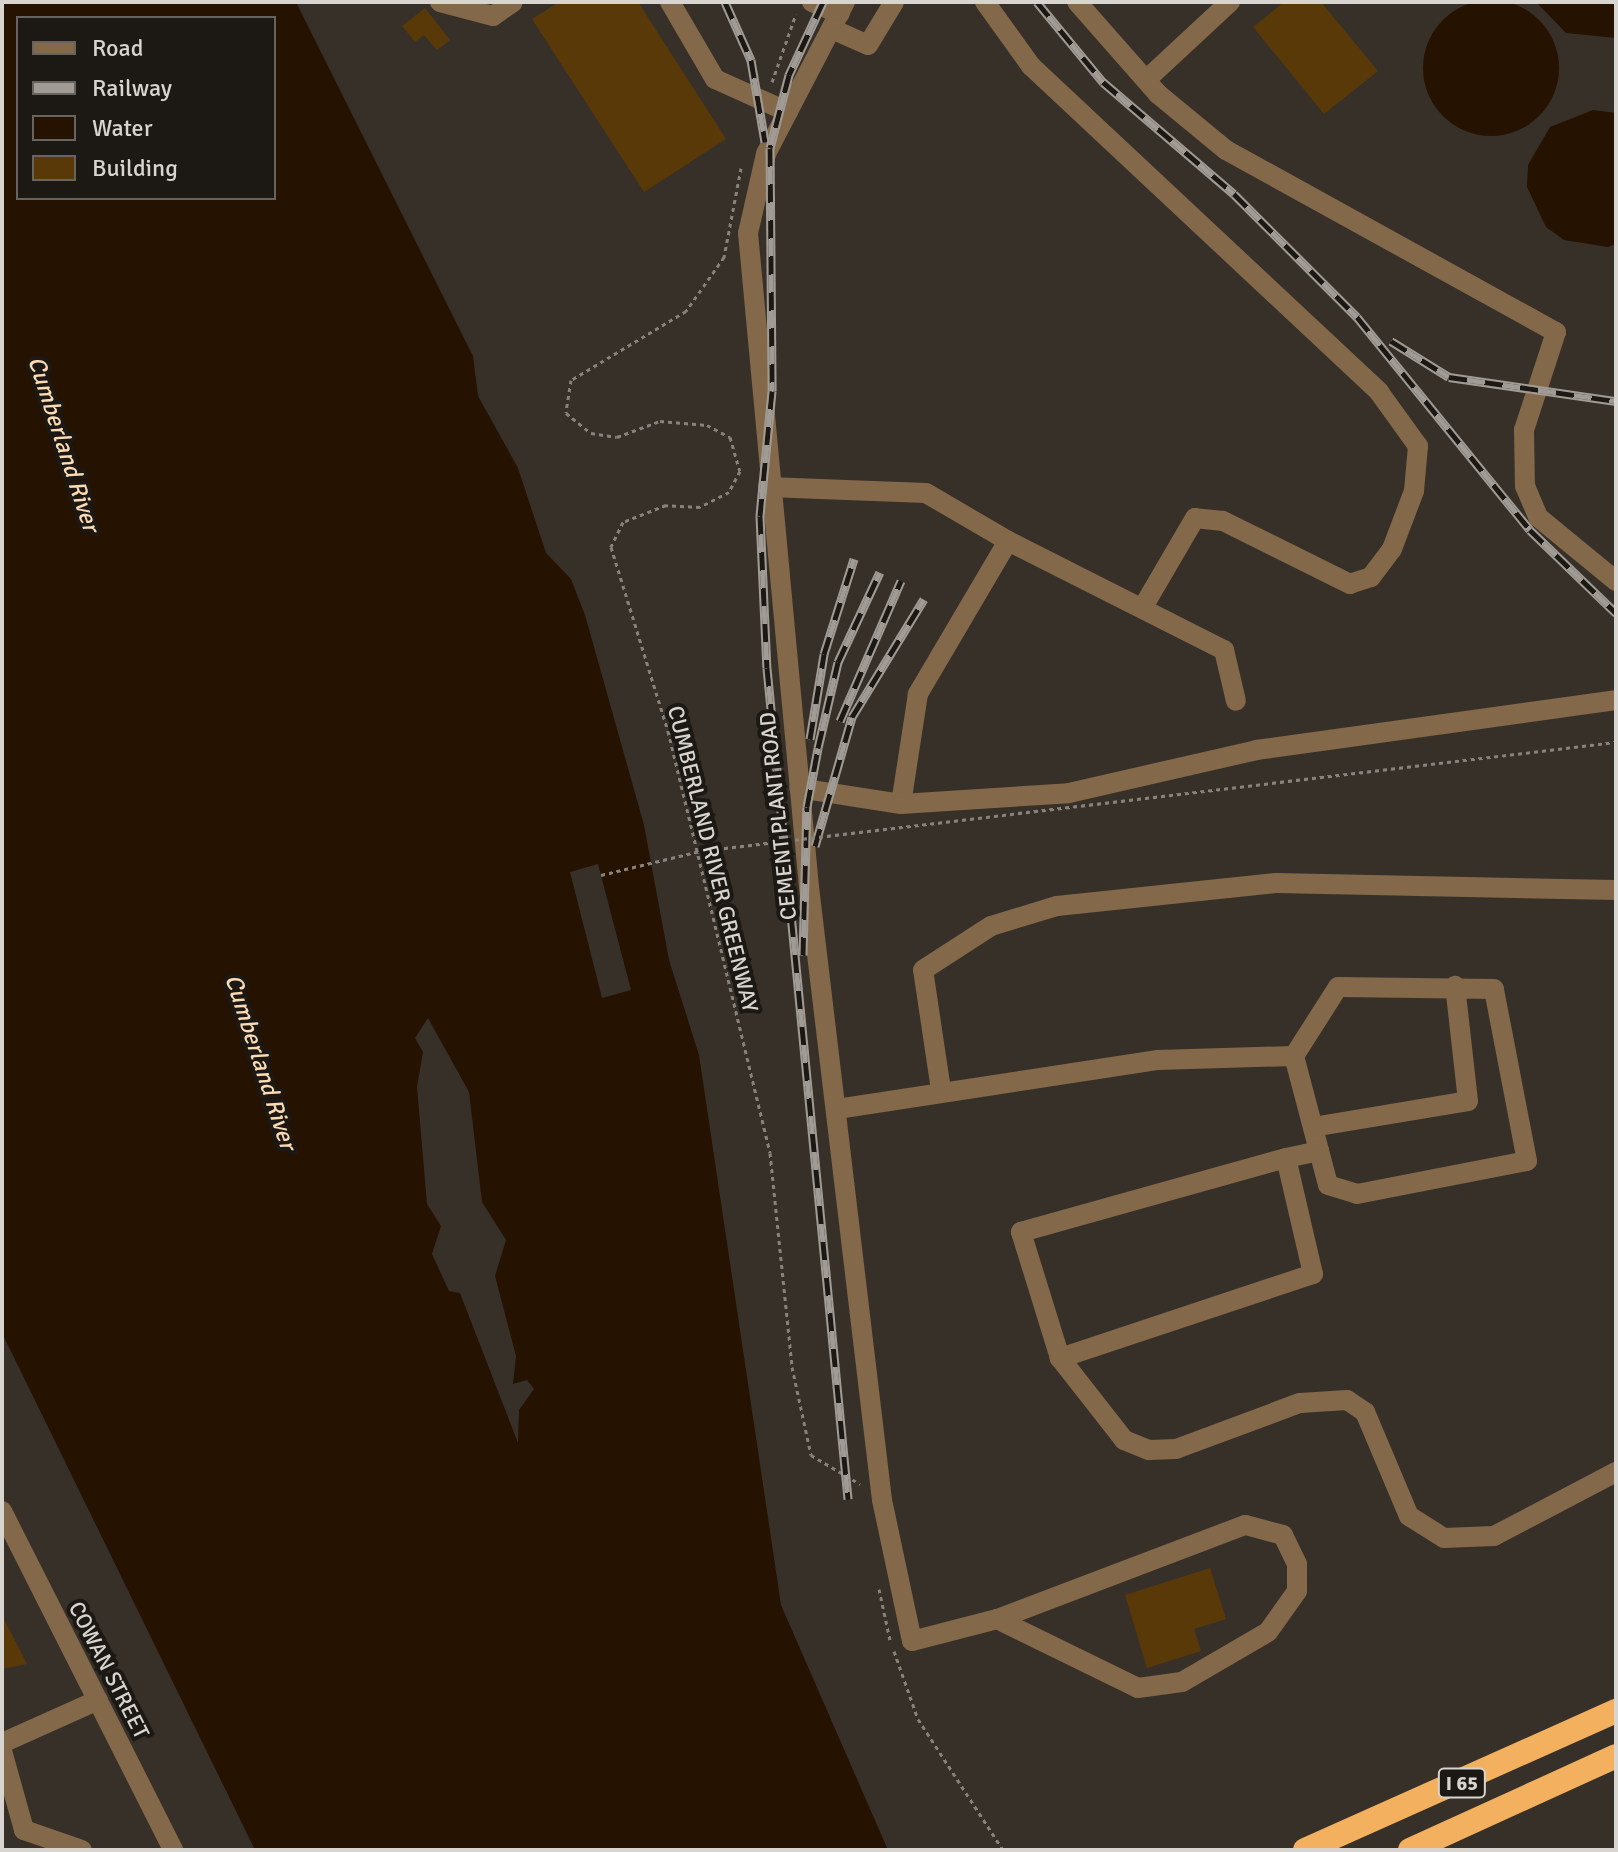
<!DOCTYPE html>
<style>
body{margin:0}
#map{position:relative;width:1618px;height:1852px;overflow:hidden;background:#373029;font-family:Signika,sans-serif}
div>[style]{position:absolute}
.water>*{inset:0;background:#251200}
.round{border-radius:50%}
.building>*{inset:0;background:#5a3909}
.path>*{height:3px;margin-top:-1.5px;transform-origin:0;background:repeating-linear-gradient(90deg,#87827c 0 4px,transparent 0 8px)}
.minor>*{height:20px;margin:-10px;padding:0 10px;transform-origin:10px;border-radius:10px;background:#836849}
.highway>*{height:24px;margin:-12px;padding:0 12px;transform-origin:12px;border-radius:12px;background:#f3b05e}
.rail>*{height:9px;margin-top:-4.5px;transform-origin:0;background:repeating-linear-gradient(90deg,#1c1915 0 18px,#a09b95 0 36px);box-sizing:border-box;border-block:2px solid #a09b95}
.path-bridge>*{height:3px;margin-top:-1.5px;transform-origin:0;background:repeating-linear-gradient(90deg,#87827c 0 4px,transparent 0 8px)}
span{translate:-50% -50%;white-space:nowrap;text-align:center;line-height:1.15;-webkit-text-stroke:8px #1c1915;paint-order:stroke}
.shield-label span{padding:2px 6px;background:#1c1915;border:2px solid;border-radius:6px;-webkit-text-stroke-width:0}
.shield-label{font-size:20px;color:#d8d4cf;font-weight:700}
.street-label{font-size:22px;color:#d8d4cf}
.water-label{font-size:24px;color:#fbdab4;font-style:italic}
.frame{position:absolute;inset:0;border:4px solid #d8d4cf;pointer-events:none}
.legend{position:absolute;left:16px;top:16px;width:260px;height:184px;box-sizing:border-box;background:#1c1915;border:2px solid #67645f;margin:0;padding:10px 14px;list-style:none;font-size:24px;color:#d8d4cf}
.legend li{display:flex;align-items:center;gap:16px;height:40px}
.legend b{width:40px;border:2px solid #67645f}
</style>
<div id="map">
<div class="water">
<i class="round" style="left:1423px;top:0;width:136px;height:136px"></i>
<i style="clip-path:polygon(evenodd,2px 2px,296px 2px,473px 356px,478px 396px,518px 468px,546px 553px,571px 579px,585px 615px,644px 825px,669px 960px,699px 1055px,781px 1605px,888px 1850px,255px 1850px,2px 1333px,2px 2px,18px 18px,274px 18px,274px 198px,18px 198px,18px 18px,2px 2px,598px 864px,631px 990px,602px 998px,570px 872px,598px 864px,2px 2px,428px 1018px,469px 1092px,482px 1202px,506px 1240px,495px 1276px,516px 1356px,513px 1384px,527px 1380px,534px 1389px,519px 1410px,518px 1443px,460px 1293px,449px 1291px,432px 1254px,441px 1226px,427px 1204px,417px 1087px,423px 1052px,415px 1038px,428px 1018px)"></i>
<i style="clip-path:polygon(1536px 2px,1616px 2px,1616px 38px,1566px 33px)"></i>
<i style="clip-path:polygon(1593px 110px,1616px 113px,1616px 244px,1608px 247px,1564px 240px,1546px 227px,1527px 187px,1528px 165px,1550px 127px)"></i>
</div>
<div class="building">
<i style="clip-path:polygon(559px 2px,638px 2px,726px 139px,644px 192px,532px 19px)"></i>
<i style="clip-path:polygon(1284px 2px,1321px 2px,1378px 71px,1324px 114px,1253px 27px)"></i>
<i style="clip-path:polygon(425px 8px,450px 40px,437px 50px,424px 35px,415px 42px,402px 26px)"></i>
<i style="clip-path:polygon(1210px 1568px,1226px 1619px,1194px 1629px,1201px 1651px,1147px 1668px,1125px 1595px)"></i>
<i style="clip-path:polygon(2px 1615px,27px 1664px,2px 1669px)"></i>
</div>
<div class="path">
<i style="left:772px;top:82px;width:72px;rotate:-70.6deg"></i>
<i style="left:741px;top:168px;width:91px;rotate:100.8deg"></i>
<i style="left:724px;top:257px;width:66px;rotate:125.1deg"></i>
<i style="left:686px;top:311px;width:134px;rotate:149deg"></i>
<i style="left:571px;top:380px;width:33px;rotate:99deg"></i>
<i style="left:566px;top:413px;width:32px;rotate:39deg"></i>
<i style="left:591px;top:433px;width:26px;rotate:9deg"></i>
<i style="left:617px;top:437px;width:46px;rotate:-20.4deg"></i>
<i style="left:660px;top:421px;width:47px;rotate:4.9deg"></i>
<i style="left:707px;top:425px;width:26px;rotate:28deg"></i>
<i style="left:730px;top:437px;width:35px;rotate:74deg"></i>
<i style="left:740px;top:471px;width:24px;rotate:118deg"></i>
<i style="left:729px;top:492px;width:33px;rotate:153deg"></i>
<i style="left:700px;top:507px;width:34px;rotate:-177deg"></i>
<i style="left:666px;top:505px;width:46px;rotate:158.4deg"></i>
<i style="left:623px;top:522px;width:28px;rotate:116deg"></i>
<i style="left:611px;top:547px;width:193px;rotate:72.8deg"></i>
<i style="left:668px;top:731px;width:434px;rotate:76.4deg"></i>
<i style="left:770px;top:1153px;width:215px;rotate:84.1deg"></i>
<i style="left:792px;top:1367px;width:90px;rotate:77.8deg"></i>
<i style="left:811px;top:1455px;width:57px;rotate:30.6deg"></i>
<i style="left:879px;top:1589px;width:52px;rotate:77.8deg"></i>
<i style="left:894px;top:1651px;width:72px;rotate:70.6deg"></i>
<i style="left:918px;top:1719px;width:156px;rotate:57deg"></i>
</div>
<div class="minor">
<i style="left:440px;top:2px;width:55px;rotate:14.8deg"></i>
<i style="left:493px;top:16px;width:24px;rotate:-35deg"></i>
<i style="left:670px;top:2px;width:89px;rotate:59.7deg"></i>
<i style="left:715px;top:79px;width:80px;rotate:24.3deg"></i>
<i style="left:812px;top:2px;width:30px;rotate:23deg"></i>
<i style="left:845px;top:2px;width:171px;rotate:117.5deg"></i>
<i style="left:766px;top:154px;width:81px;rotate:102.8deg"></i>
<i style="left:748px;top:233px;width:657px;rotate:84.67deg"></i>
<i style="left:809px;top:887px;width:617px;rotate:83.21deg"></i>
<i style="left:882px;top:1500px;width:144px;rotate:78deg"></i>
<i style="left:912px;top:1641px;width:88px;rotate:-14.5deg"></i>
<i style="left:997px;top:1619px;width:157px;rotate:26.1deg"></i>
<i style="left:1138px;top:1688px;width:44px;rotate:-7.8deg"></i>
<i style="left:1182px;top:1682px;width:99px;rotate:-30.2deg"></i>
<i style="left:1268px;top:1632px;width:50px;rotate:-54.7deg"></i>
<i style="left:1297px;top:1591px;width:27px;rotate:-90deg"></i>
<i style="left:1297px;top:1564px;width:32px;rotate:-116deg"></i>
<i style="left:1283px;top:1535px;width:39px;rotate:-165deg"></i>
<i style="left:1245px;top:1525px;width:265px;rotate:159.2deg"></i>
<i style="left:985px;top:2px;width:79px;rotate:54.3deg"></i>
<i style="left:1031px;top:66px;width:477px;rotate:43.1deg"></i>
<i style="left:1379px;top:392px;width:67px;rotate:54.2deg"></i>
<i style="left:1418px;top:446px;width:45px;rotate:95.1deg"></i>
<i style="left:1414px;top:491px;width:62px;rotate:110.8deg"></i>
<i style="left:1392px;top:549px;width:35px;rotate:127deg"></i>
<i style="left:1371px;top:577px;width:22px;rotate:162deg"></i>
<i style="left:1350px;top:584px;width:142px;rotate:-153.6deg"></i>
<i style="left:1223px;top:521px;width:28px;rotate:-174deg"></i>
<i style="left:1195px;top:518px;width:103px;rotate:120.3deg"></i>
<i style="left:1077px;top:2px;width:123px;rotate:48.6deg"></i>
<i style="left:1158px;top:94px;width:88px;rotate:39.5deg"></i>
<i style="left:1226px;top:150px;width:377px;rotate:28.9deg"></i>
<i style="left:1556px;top:332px;width:103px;rotate:108.1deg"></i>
<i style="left:1524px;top:430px;width:56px;rotate:89deg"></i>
<i style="left:1525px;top:486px;width:34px;rotate:67deg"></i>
<i style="left:1538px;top:517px;width:101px;rotate:39.4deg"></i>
<i style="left:832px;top:29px;width:39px;rotate:24deg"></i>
<i style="left:868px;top:45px;width:50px;rotate:-58.8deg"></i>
<i style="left:1146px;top:80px;width:115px;rotate:-42.9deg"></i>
<i style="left:768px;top:487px;width:158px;rotate:2.2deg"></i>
<i style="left:926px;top:493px;width:95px;rotate:30.3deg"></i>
<i style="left:1008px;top:541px;width:178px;rotate:120.5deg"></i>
<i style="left:918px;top:694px;width:111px;rotate:98.8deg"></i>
<i style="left:901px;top:804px;width:103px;rotate:-171.1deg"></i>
<i style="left:1008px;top:541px;width:242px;rotate:26.8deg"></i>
<i style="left:1224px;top:650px;width:52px;rotate:76.8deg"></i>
<i style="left:901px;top:804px;width:168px;rotate:-3.7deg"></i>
<i style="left:1069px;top:793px;width:192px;rotate:-12.9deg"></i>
<i style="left:1256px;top:750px;width:363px;rotate:-7.9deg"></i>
<i style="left:941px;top:1090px;width:121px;rotate:-98.5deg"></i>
<i style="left:923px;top:970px;width:81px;rotate:-32.9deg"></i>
<i style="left:991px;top:926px;width:69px;rotate:-16.9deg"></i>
<i style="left:1057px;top:906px;width:220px;rotate:-6deg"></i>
<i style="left:1276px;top:883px;width:340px;rotate:1.2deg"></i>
<i style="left:837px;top:1109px;width:325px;rotate:-8.7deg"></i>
<i style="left:1158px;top:1060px;width:136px;rotate:-1.7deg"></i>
<i style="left:1294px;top:1056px;width:133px;rotate:75.2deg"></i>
<i style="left:1328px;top:1185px;width:30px;rotate:17deg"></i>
<i style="left:1357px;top:1194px;width:173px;rotate:-11deg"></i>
<i style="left:1527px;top:1161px;width:175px;rotate:-100.9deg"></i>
<i style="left:1494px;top:989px;width:156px;rotate:-179.3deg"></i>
<i style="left:1338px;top:987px;width:82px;rotate:122.5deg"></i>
<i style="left:1313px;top:1127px;width:157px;rotate:-9.5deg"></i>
<i style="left:1468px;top:1101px;width:116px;rotate:-96.4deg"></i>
<i style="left:1286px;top:1158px;width:119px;rotate:76.9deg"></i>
<i style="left:1313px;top:1274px;width:267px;rotate:161.6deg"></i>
<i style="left:1060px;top:1358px;width:132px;rotate:-107.2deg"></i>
<i style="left:1021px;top:1232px;width:275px;rotate:-15.6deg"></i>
<i style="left:1286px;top:1158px;width:34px;rotate:-12deg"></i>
<i style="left:1060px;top:1358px;width:104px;rotate:52deg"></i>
<i style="left:1124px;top:1440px;width:27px;rotate:22deg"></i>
<i style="left:1149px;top:1450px;width:27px;rotate:-2deg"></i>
<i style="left:1176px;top:1449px;width:132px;rotate:-20.4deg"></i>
<i style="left:1300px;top:1403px;width:47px;rotate:-3.7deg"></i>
<i style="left:1347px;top:1400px;width:22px;rotate:34deg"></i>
<i style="left:1365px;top:1412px;width:113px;rotate:67.1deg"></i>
<i style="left:1409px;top:1516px;width:41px;rotate:32.2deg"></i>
<i style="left:1444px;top:1538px;width:50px;rotate:-2.3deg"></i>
<i style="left:1494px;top:1536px;width:138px;rotate:-27.7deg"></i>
<i style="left:2px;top:1511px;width:380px;rotate:63.2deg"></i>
<i style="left:2px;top:1743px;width:105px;rotate:-24.1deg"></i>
<i style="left:2px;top:1751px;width:82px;rotate:74.4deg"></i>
<i style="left:24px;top:1830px;width:61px;rotate:19deg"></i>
</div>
<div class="highway">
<i style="left:1305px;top:1850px;width:341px;rotate:-24.1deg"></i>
<i style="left:1410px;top:1850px;width:226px;rotate:-24.5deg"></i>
</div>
<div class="rail">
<i style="left:725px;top:2px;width:64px;rotate:65.9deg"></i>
<i style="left:751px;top:60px;width:83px;rotate:80.3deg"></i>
<i style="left:823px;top:2px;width:81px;rotate:115deg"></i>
<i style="left:789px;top:75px;width:75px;rotate:104.6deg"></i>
<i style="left:770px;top:148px;width:243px;rotate:89.5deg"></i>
<i style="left:772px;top:391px;width:126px;rotate:95.5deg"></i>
<i style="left:760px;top:516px;width:152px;rotate:87.4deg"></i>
<i style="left:767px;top:668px;width:835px;rotate:84.43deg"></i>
<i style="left:1037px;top:2px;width:104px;rotate:50.5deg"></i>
<i style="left:1103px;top:82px;width:172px;rotate:40.5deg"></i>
<i style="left:1234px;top:194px;width:174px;rotate:45deg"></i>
<i style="left:1357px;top:317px;width:274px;rotate:50.9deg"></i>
<i style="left:1530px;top:530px;width:120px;rotate:44deg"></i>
<i style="left:1391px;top:341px;width:68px;rotate:31.8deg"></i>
<i style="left:1449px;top:377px;width:169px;rotate:8.2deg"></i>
<i style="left:840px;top:721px;width:153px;rotate:-66.5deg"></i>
<i style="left:810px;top:739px;width:86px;rotate:-80.6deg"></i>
<i style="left:824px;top:654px;width:100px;rotate:-72.5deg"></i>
<i style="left:815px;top:846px;width:134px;rotate:-74deg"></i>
<i style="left:852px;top:717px;width:138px;rotate:-58.6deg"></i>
<i style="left:803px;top:955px;width:148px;rotate:-88.5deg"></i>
<i style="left:807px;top:807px;width:60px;rotate:-79.4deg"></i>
<i style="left:818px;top:748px;width:88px;rotate:-76.9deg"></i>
<i style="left:838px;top:662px;width:99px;rotate:-65deg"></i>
</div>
<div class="path-bridge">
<i style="left:601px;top:875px;width:102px;rotate:-13.6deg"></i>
<i style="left:700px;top:851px;width:922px;rotate:-6.79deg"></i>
</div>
<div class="shield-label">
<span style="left:1462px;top:1783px">I 65</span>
</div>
<div class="street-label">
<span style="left:778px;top:816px;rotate:-96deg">CEMENT PLANT ROAD</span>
<span style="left:713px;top:859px;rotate:76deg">CUMBERLAND RIVER GREENWAY</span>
<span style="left:109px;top:1670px;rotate:63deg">COWAN STREET</span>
</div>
<div class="water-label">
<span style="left:63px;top:444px;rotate:72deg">Cumberland River</span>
<span style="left:260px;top:1062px;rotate:72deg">Cumberland River</span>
</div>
<div class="frame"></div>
<ul class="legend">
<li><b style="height:10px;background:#836849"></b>Road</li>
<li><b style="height:10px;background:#a09b95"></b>Railway</li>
<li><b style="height:22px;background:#251200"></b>Water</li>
<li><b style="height:22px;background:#5a3909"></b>Building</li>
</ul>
</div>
